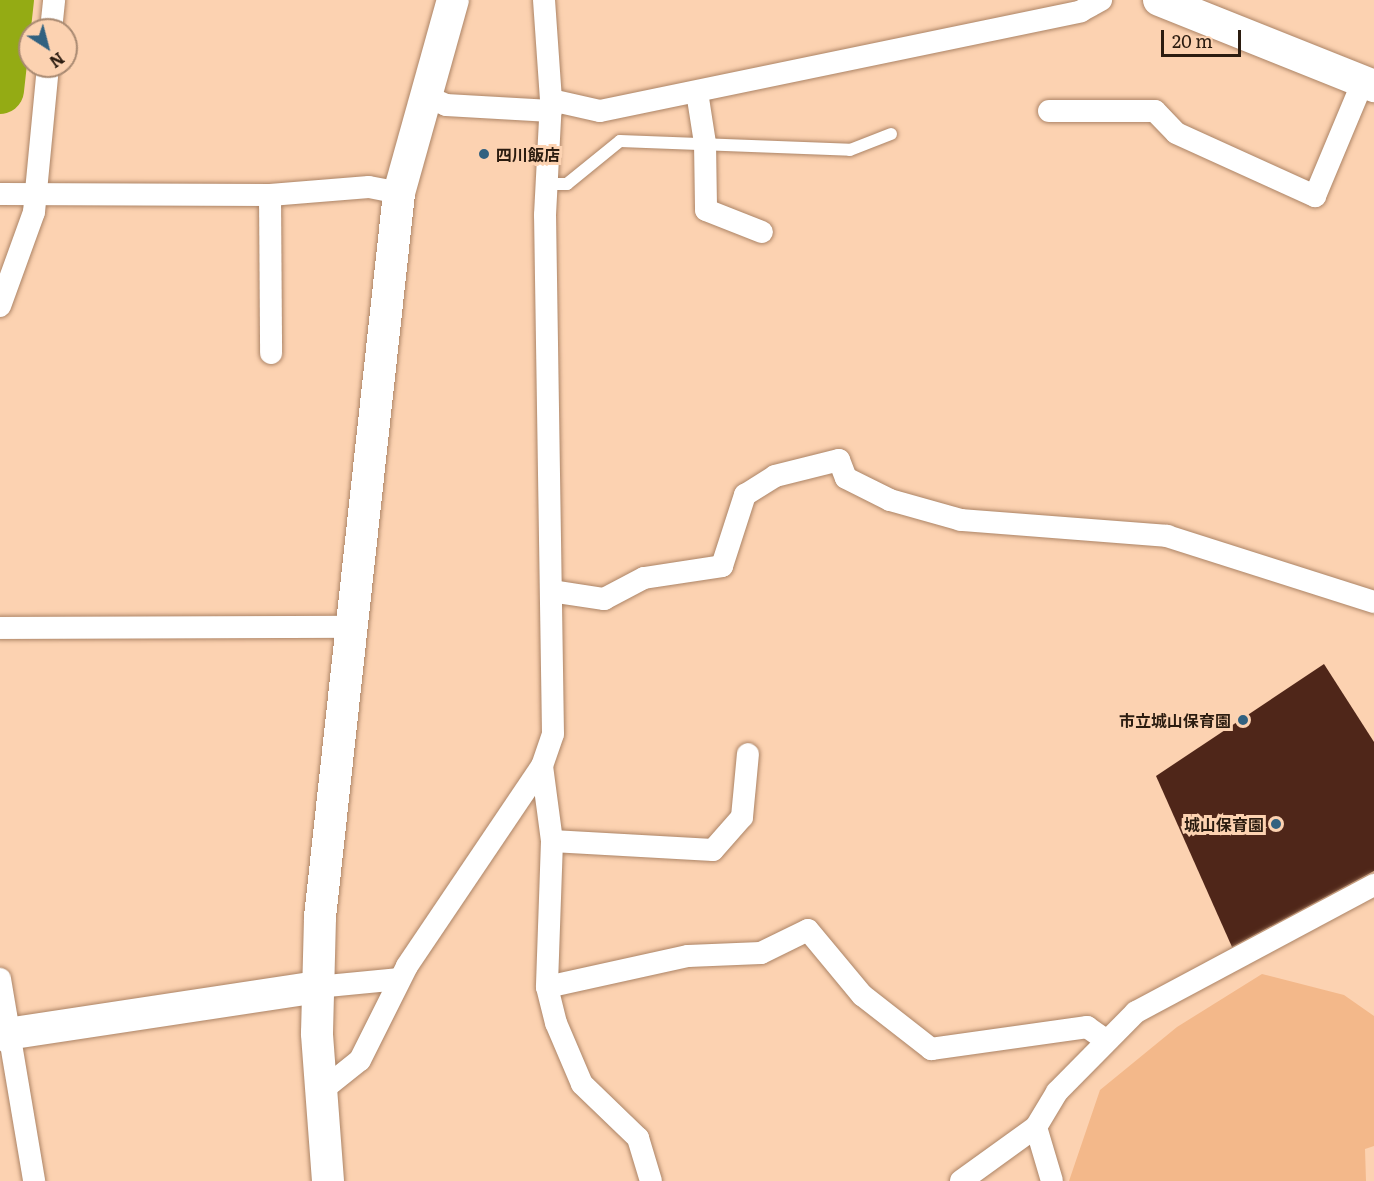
<!DOCTYPE html>
<meta charset="utf-8">
<style>
body{margin:0}
#map{position:relative;width:1374px;height:1181px;overflow:hidden;background:#fcd2b1;font-family:Literata,"Noto Sans JP",serif}
div>[style]{position:absolute}
.green>*{inset:0;background:#f3b88a}
.river>*{height:48px;margin:-24px;padding:0 24px;transform-origin:24px;border-radius:24px;background:#94ab14}
.building>*{inset:0;background:#4f2619}
.roads{filter:drop-shadow(0 0 2px #ac8466) drop-shadow(0 0 2px #ac8466)}
.lane>*{height:12px;margin:-6px;padding:0 6px;transform-origin:6px;border-radius:6px;background:#fff}
.street>*{height:22px;margin:-11px;padding:0 11px;transform-origin:11px;border-radius:11px;background:#fff}
.secondary>*{height:32px;margin:-16px;padding:0 16px;transform-origin:16px;border-radius:16px;background:#fff}
.dots>*{width:16px;height:16px;translate:-50% -50%;box-sizing:border-box;border:3px solid #fcd2b1;border-radius:50%}
span{translate:-50% -50%;white-space:nowrap;text-align:center;line-height:1.15;-webkit-text-stroke:6px #fcd2b1;paint-order:stroke}
.poi-label{font-size:16px;color:#2b1c10;font-weight:700}
.left{translate:0 -50%;text-align:left}
.right{translate:-100% -50%;text-align:right}
.north{position:absolute;left:18px;top:18px;width:60px;height:60px;box-sizing:border-box;background:#fcd2b1;border:2px solid #a88971;border-radius:50%;rotate:144deg;font-size:16px;font-weight:700;line-height:24px;text-align:center;color:#2b1c10}
.north::after{content:'';display:block;margin:auto;width:21px;height:27px;background:#316180;clip-path:polygon(50% 0,100% 100%,50% 72%,0 100%)}
.scale{position:absolute;left:1161px;top:30px;width:80px;height:27px;box-sizing:border-box;border:3px solid #2b1c10;border-top:0;padding-left:8px;font-size:18px;line-height:21px;white-space:nowrap;color:#2b1c10;-webkit-text-stroke:4px #fcd2b1;paint-order:stroke}
</style>
<div id="map">
<div class="green">
<i style="clip-path:polygon(1262px 974px,1344px 995px,1374px 1016px,1374px 1146px,1365px 1149px,1366px 1181px,1069px 1181px,1100px 1090px,1177px 1027px)"></i>
</div>
<div class="river">
<i style="left:0;top:90px;width:91px;rotate:-83.7deg"></i>
</div>
<div class="building">
<i style="clip-path:polygon(1324px 664px,1374px 742px,1374px 871px,1232px 947px,1156px 776px)"></i>
</div>
<div class="roads">
<div class="lane">
<i style="left:546px;top:184px;width:21px"></i>
<i style="left:567px;top:184px;width:68px;rotate:-39.1deg"></i>
<i style="left:620px;top:141px;width:230px;rotate:2.2deg"></i>
<i style="left:850px;top:150px;width:44px;rotate:-21.3deg"></i>
</div>
<div class="street">
<i style="left:51px;top:30px;width:30px;rotate:-84deg"></i>
<i style="left:697px;top:92px;width:52px;rotate:81.1deg"></i>
<i style="left:705px;top:143px;width:67px;rotate:89.1deg"></i>
<i style="left:706px;top:210px;width:60px;rotate:21.4deg"></i>
<i style="left:426px;top:96px;width:22px;rotate:24deg"></i>
<i style="left:446px;top:105px;width:105px;rotate:3.3deg"></i>
<i style="left:551px;top:100px;width:50px;rotate:12.7deg"></i>
<i style="left:600px;top:111px;width:491px;rotate:-11.7deg"></i>
<i style="left:1081px;top:11px;width:23px;rotate:-29deg"></i>
<i style="left:1049px;top:111px;width:106px"></i>
<i style="left:1155px;top:111px;width:30px;rotate:46deg"></i>
<i style="left:1176px;top:133px;width:153px;rotate:24.4deg"></i>
<i style="left:1315px;top:196px;width:125px;rotate:-67.3deg"></i>
<i style="left:0;top:194px;width:270px;rotate:0.2deg"></i>
<i style="left:270px;top:195px;width:99px;rotate:-4.6deg"></i>
<i style="left:369px;top:187px;width:31px;rotate:11deg"></i>
<i style="left:270px;top:195px;width:158px;rotate:89.6deg"></i>
<i style="left:0;top:306px;width:100px;rotate:-70.1deg"></i>
<i style="left:34px;top:212px;width:147px;rotate:-84.5deg"></i>
<i style="left:551px;top:591px;width:54px;rotate:8.6deg"></i>
<i style="left:604px;top:599px;width:45px;rotate:-27.7deg"></i>
<i style="left:644px;top:578px;width:79px;rotate:-8.7deg"></i>
<i style="left:722px;top:566px;width:75px;rotate:-72.1deg"></i>
<i style="left:745px;top:495px;width:36px;rotate:-32deg"></i>
<i style="left:775px;top:476px;width:66px;rotate:-14deg"></i>
<i style="left:839px;top:460px;width:19px;rotate:69deg"></i>
<i style="left:846px;top:478px;width:49px;rotate:26.6deg"></i>
<i style="left:890px;top:500px;width:74px;rotate:15.7deg"></i>
<i style="left:961px;top:520px;width:207px;rotate:4.4deg"></i>
<i style="left:1167px;top:536px;width:217px;rotate:17.7deg"></i>
<i style="left:0;top:628px;width:352px;rotate:-0.2deg"></i>
<i style="left:542px;top:766px;width:76px;rotate:82.4deg"></i>
<i style="left:552px;top:841px;width:146px;rotate:92deg"></i>
<i style="left:547px;top:987px;width:37px;rotate:76deg"></i>
<i style="left:556px;top:1023px;width:66px;rotate:66.9deg"></i>
<i style="left:582px;top:1084px;width:78px;rotate:44deg"></i>
<i style="left:638px;top:1138px;width:45px;rotate:73.2deg"></i>
<i style="left:552px;top:841px;width:161px;rotate:3.2deg"></i>
<i style="left:713px;top:850px;width:44px;rotate:-48.7deg"></i>
<i style="left:742px;top:817px;width:63px;rotate:-84.6deg"></i>
<i style="left:0;top:979px;width:205px;rotate:80.4deg"></i>
<i style="left:317px;top:987px;width:83px;rotate:-5.5deg"></i>
<i style="left:547px;top:987px;width:144px;rotate:-12.4deg"></i>
<i style="left:688px;top:956px;width:73px;rotate:-2.4deg"></i>
<i style="left:761px;top:953px;width:52px;rotate:-26.1deg"></i>
<i style="left:808px;top:930px;width:85px;rotate:50.3deg"></i>
<i style="left:862px;top:995px;width:88px;rotate:38deg"></i>
<i style="left:931px;top:1049px;width:158px;rotate:-8deg"></i>
<i style="left:1087px;top:1027px;width:24px;rotate:35deg"></i>
<i style="left:320px;top:1092px;width:51px;rotate:-38.7deg"></i>
<i style="left:360px;top:1060px;width:105px;rotate:-63.4deg"></i>
<i style="left:407px;top:966px;width:241px;rotate:-56deg"></i>
<i style="left:542px;top:766px;width:34px;rotate:-71deg"></i>
<i style="left:553px;top:734px;width:519px;rotate:-90.88deg"></i>
<i style="left:545px;top:215px;width:115px;rotate:-87deg"></i>
<i style="left:551px;top:100px;width:100px;rotate:-94deg"></i>
<i style="left:1036px;top:1127px;width:56px;rotate:73.5deg"></i>
<i style="left:961px;top:1181px;width:92px;rotate:-35.8deg"></i>
<i style="left:1036px;top:1127px;width:41px;rotate:-59deg"></i>
<i style="left:1057px;top:1092px;width:112px;rotate:-45.4deg"></i>
<i style="left:1136px;top:1012px;width:270px;rotate:-28.1deg"></i>
</div>
<div class="secondary">
<i style="left:1159px;top:0;width:232px;rotate:21.8deg"></i>
<i style="left:0;top:1035px;width:321px;rotate:-8.6deg"></i>
<i style="left:328px;top:1181px;width:148px;rotate:-94.3deg"></i>
<i style="left:317px;top:1033px;width:116px;rotate:-88.5deg"></i>
<i style="left:320px;top:917px;width:728px;rotate:-83.77deg"></i>
<i style="left:399px;top:193px;width:200px;rotate:-74.4deg"></i>
</div>
</div>
<div class="dots">
<i style="left:484px;top:154px;background:#316180"></i>
<i style="left:1243px;top:720px;background:#316180"></i>
<i style="left:1276px;top:824px;background:#316180"></i>
</div>
<div class="poi-label">
<span class="left" style="left:496px;top:154px">四川飯店</span>
<span class="right" style="left:1231px;top:720px">市立城山保育園</span>
<span class="right" style="left:1264px;top:824px">城山保育園</span>
</div>
<div class="north">N</div>
<div class="scale">20 m</div>
</div>
